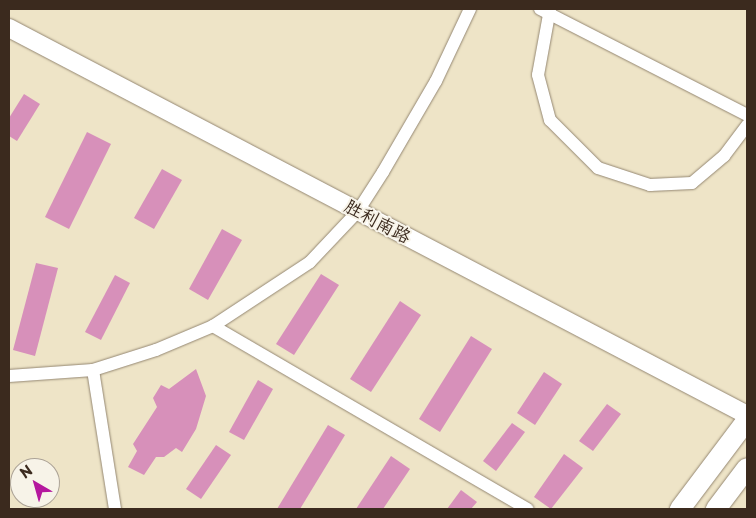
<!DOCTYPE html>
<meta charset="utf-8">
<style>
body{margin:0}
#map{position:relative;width:756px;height:518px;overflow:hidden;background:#eee4c7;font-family:"Playpen Sans","LXGW WenKai TC",sans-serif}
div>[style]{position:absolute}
.building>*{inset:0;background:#d790ba}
.roads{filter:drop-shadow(0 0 1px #948772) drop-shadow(0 0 1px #948772)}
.street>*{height:12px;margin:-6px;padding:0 6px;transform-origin:6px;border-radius:6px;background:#fff}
.secondary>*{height:18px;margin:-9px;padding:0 9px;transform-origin:9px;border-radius:9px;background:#fff}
.primary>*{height:20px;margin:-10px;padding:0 10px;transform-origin:10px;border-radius:10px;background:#fff}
span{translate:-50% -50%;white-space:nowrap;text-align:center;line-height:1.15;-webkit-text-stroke:4px #f7f3e8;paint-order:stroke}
.street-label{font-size:18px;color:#3b2a1e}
.frame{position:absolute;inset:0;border:10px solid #3b2a1e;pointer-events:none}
.north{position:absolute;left:10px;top:458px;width:50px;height:50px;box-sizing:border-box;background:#f7f3e8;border:1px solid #aca397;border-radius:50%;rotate:322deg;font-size:14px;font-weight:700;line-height:20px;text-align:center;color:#3b2a1e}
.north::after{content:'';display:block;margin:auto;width:18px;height:22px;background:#b5179e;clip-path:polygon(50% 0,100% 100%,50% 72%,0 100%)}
</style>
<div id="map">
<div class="building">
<i style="clip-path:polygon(24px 94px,40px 104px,17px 141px,9px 136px,9px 118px)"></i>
<i style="clip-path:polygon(87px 132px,111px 144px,69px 229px,45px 217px)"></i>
<i style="clip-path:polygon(162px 169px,182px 180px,154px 229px,134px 218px)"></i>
<i style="clip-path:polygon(222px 229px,242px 240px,208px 300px,189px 289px)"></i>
<i style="clip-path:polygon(36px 263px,58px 268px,35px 356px,13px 350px)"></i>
<i style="clip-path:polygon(321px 274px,339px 285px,294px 355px,276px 344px)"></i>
<i style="clip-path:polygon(115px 275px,130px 283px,101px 340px,85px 332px)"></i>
<i style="clip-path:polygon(400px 301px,421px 315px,371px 392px,350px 379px)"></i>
<i style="clip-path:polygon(471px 336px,492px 349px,440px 432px,419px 419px)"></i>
<i style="clip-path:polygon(196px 369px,206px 396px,196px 429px,182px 452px,176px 448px,164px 457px,156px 457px,144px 475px,128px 467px,137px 451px,133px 444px,157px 407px,153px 398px,161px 385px,169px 389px)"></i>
<i style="clip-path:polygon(544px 372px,562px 384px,535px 425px,517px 413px)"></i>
<i style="clip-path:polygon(258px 380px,273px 389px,244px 440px,229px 432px)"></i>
<i style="clip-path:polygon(607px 404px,621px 414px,593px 451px,579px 441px)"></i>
<i style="clip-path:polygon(512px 423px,525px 432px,496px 471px,483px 461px)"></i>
<i style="clip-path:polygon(328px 425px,345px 435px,300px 509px,277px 509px)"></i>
<i style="clip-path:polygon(216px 445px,231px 455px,201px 499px,186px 489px)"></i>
<i style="clip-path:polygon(564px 454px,583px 468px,551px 509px,534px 497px)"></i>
<i style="clip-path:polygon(391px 456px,410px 469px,383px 509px,356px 509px)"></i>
<i style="clip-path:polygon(461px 490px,477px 502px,471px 509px,447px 509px)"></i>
</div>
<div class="roads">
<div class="street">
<i style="left:540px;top:9px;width:233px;rotate:27.1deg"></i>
<i style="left:550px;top:9px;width:67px;rotate:100.3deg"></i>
<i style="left:538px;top:75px;width:47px;rotate:75.1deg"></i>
<i style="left:550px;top:120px;width:68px;rotate:45deg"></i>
<i style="left:598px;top:168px;width:55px;rotate:18.1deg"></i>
<i style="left:650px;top:185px;width:42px;rotate:-2.7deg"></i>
<i style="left:692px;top:183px;width:42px;rotate:-40.2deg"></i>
<i style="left:724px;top:156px;width:39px;rotate:-53deg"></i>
<i style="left:213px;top:326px;width:364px;rotate:30.2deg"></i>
<i style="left:93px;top:370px;width:141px;rotate:81deg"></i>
<i style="left:9px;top:376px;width:84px;rotate:-4.1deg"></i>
<i style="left:93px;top:370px;width:66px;rotate:-17.6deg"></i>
<i style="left:156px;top:350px;width:62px;rotate:-22.8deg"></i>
<i style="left:213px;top:326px;width:116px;rotate:-33.4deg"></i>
<i style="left:310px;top:262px;width:70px;rotate:-46.7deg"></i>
<i style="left:358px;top:211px;width:46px;rotate:-57.3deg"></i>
<i style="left:383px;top:172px;width:105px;rotate:-59.8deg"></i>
<i style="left:436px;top:81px;width:80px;rotate:-64.7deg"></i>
</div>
<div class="secondary">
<i style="left:9px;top:28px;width:833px;rotate:27.67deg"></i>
</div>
<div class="primary">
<i style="left:680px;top:509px;width:111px;rotate:-53deg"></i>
<i style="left:716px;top:509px;width:51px;rotate:-52.9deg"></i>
</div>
</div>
<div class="street-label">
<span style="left:378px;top:221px;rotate:28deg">胜利南路</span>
</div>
<div class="frame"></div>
<div class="north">N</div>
</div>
